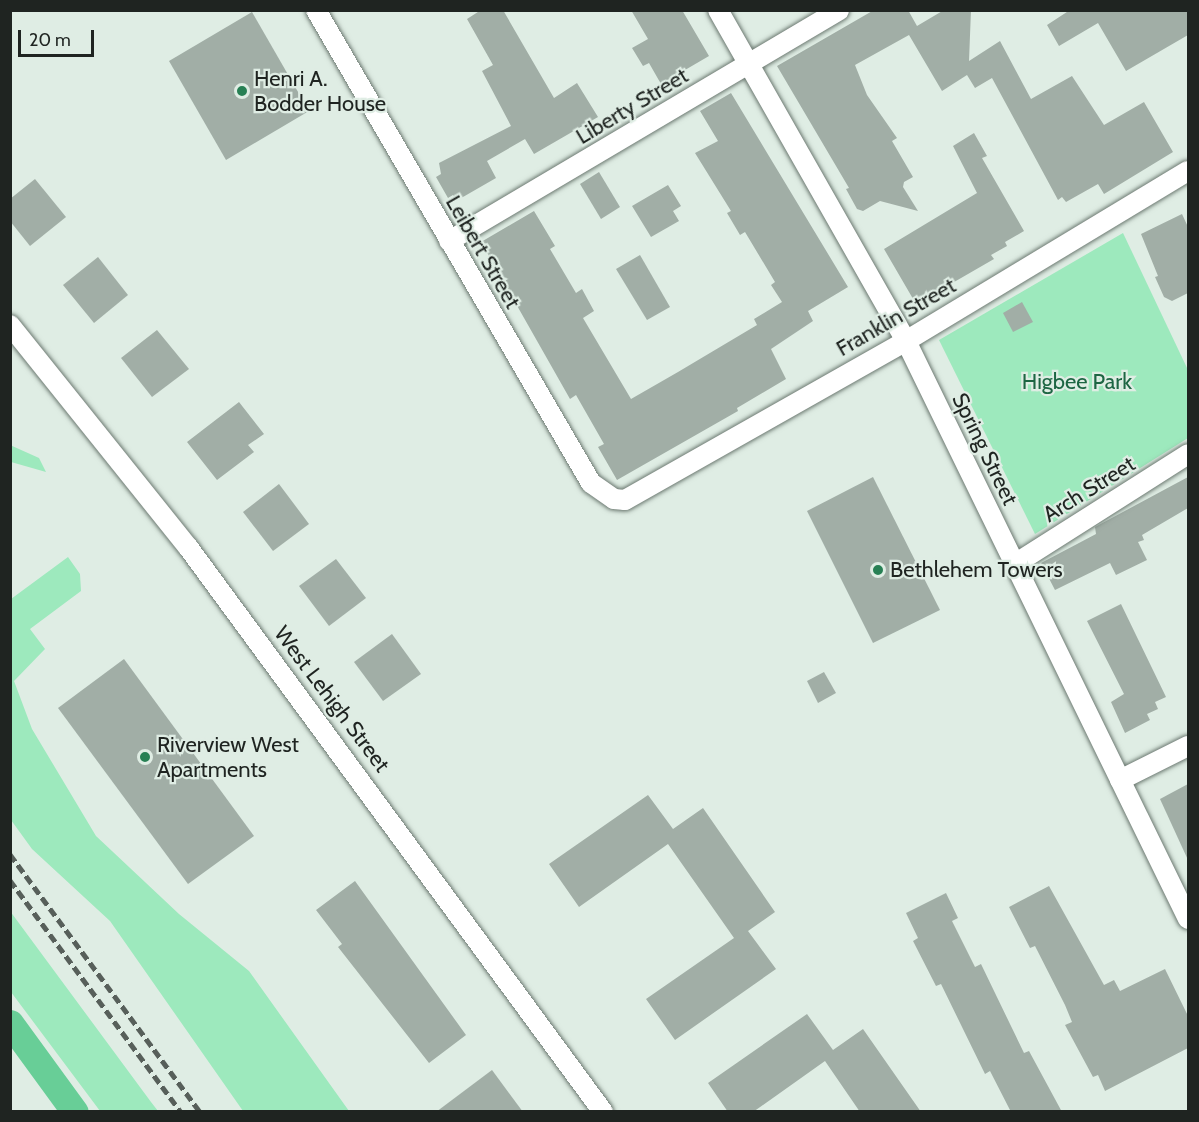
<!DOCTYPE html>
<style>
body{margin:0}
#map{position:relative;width:1199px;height:1122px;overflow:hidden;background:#dfede4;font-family:Cabin,sans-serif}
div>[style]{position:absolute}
.green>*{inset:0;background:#9de9bd}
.canal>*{height:27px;margin:-13.5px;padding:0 13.5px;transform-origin:13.5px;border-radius:13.5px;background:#68ce97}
.building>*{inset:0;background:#a1aea6}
.roads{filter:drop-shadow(0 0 2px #6c7971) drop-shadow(0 0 2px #6c7971)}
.minor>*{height:20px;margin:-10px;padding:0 10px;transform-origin:10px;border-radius:10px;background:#fff}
.rail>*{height:4.5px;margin-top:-2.25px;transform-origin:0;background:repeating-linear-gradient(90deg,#575f5a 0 9px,transparent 0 13.5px)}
.dots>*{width:16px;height:16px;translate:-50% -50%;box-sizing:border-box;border:3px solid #dfede4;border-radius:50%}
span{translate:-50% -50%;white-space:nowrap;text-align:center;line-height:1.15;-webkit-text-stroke:4.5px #dfede4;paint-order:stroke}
.poi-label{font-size:22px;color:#1f2421}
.left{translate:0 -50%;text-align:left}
.street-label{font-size:22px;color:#1f2421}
.park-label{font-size:22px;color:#1d6643}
.frame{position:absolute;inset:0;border:12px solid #1f2421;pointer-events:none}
.scale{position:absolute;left:18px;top:30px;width:76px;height:27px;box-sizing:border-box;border:3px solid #1f2421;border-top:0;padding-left:8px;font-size:18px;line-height:21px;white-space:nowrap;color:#1f2421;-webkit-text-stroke:4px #dfede4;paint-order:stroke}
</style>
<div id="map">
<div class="green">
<i style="clip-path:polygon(1123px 233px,1188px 370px,1188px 438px,1035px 534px,939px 340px)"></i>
<i style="clip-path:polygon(10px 445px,39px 458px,46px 472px,11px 462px)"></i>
<i style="clip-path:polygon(68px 557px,80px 574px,81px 591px,30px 629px,45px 649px,14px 681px,32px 729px,96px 836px,179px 914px,249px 971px,349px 1111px,243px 1111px,110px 921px,32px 849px,11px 820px,11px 599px)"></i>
<i style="clip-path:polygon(10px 911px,151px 1102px,158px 1111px,100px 1111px,11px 992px)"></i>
</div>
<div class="canal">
<i style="left:10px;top:1023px;width:110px;rotate:53.9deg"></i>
</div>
<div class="building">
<i style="clip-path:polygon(481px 10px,503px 10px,554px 98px,577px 83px,598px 117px,534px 154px,525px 139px,487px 161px,496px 178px,456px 201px,453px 195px,448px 198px,436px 177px,441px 174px,439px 163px,511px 126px,482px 71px,493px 65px,467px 19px)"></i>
<i style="clip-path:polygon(631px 10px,682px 10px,709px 56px,661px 84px,649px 63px,643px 66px,632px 48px,648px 39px)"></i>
<i style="clip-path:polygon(874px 10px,908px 10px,917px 26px,944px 10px,971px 10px,969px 61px,1000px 41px,1031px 99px,1072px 76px,1104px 125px,1144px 102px,1173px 152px,1104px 194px,1098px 184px,1066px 202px,1062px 197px,1058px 200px,992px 78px,975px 88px,967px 75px,942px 91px,909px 35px,855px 65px,867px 95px,897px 138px,892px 141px,913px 177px,904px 182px,903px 187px,918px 211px,880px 201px,863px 211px,857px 209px,846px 189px,849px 188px,777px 66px)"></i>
<i style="clip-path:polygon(1070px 10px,1188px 10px,1188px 35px,1126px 71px,1098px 23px,1059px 46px,1047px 25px)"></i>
<i style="clip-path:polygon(252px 12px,309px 111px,226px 160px,169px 61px)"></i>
<i style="clip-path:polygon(731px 93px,848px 287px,808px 311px,813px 321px,771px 349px,786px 379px,737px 408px,738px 411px,617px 480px,598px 447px,604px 444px,576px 395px,570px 399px,481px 242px,534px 211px,555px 246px,550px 249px,576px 293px,582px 289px,594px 311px,583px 318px,631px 399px,678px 372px,757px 325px,754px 319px,782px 302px,771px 285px,775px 282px,745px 232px,740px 235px,727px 213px,731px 211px,695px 153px,718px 141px,700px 111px)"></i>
<i style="clip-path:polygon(974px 133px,987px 156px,982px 158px,1024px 231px,1005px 242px,1007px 246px,991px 255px,994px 259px,916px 304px,884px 249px,977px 193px,953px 146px)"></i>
<i style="clip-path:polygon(599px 172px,620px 207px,601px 219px,580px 184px)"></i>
<i style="clip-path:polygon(35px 179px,66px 217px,30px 246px,10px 221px,10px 199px)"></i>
<i style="clip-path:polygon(668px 185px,681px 206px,673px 211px,679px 221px,651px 237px,632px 206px)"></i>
<i style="clip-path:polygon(1182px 214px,1188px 227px,1188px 293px,1172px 301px,1164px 297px,1155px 277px,1158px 276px,1141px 234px)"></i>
<i style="clip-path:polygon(640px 255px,670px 307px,647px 320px,616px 269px)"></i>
<i style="clip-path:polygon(98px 257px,128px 295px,94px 323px,63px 285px)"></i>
<i style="clip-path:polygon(1022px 302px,1033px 322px,1013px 332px,1003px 313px)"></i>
<i style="clip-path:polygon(157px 330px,189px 369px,152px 397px,121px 358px)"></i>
<i style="clip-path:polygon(239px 402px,264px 434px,248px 445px,254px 452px,217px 480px,187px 442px)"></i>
<i style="clip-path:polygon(873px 477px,940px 610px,873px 643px,807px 511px)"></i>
<i style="clip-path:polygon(1188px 477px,1188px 508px,1142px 535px,1144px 540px,1138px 542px,1147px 560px,1116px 575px,1110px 563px,1055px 590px,1041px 563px,1096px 534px,1095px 527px)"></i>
<i style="clip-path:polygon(279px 484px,309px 524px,273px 551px,243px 512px)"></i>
<i style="clip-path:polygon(336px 559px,366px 598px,329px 626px,299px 586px)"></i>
<i style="clip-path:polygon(1121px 604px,1166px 697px,1155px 702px,1158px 709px,1147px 714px,1150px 720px,1125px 733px,1111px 702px,1124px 694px,1087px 621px)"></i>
<i style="clip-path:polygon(392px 634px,421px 674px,383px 701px,354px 662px)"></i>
<i style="clip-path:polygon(124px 659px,254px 836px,188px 884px,58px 708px)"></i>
<i style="clip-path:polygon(824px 672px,836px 693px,818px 703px,807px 681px)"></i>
<i style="clip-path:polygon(1188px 784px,1188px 860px,1160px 799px)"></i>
<i style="clip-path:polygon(648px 795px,673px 829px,703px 808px,775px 912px,748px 931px,776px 969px,675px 1040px,646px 999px,734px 938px,668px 844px,579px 907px,549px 864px)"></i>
<i style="clip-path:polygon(355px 881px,466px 1035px,429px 1063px,338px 947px,342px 944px,316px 910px)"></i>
<i style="clip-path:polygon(1049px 886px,1104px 985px,1114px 980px,1120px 991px,1165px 969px,1188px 1016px,1188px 1048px,1105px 1091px,1098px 1075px,1093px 1077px,1065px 1025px,1072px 1022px,1065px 1005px,1035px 946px,1030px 948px,1009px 907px)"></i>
<i style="clip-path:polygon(946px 893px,958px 918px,952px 921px,975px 967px,981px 964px,1024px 1053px,1029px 1051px,1062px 1112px,1011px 1112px,990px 1071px,985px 1074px,941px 984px,936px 986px,913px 941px,918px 938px,906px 913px)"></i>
<i style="clip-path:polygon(807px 1014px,833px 1050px,863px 1029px,921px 1112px,860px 1112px,825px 1061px,753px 1112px,728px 1112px,708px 1083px)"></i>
<i style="clip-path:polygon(492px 1070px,523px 1112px,436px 1112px)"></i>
</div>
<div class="roads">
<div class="minor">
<i style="left:316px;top:10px;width:547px;rotate:59.83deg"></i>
<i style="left:591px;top:483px;width:28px;rotate:35deg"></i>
<i style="left:614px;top:499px;width:11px;rotate:5deg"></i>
<i style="left:625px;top:500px;width:323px;rotate:-29.5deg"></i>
<i style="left:906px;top:341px;width:329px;rotate:-31.1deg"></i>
<i style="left:718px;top:10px;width:381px;rotate:60.4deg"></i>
<i style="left:906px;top:341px;width:643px;rotate:63.99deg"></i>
<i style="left:449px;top:241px;width:453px;rotate:-30.6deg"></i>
<i style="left:10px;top:325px;width:285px;rotate:51.3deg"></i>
<i style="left:188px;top:547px;width:701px;rotate:53.7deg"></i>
<i style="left:1015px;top:564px;width:205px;rotate:-32.4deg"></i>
<i style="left:1120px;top:780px;width:76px;rotate:-26.6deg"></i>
</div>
</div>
<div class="rail">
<i style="left:10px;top:854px;width:320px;rotate:53.6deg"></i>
<i style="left:10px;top:880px;width:288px;rotate:53.6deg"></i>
</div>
<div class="dots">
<i style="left:242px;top:91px;background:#278054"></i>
<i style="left:878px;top:570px;background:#278054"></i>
<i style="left:145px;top:757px;background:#278054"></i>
</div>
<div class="poi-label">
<span class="left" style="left:254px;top:91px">Henri A.<br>Bodder House</span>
<span class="left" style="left:890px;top:570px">Bethlehem Towers</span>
<span class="left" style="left:157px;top:757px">Riverview West<br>Apartments</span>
</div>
<div class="street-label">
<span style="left:632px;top:106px;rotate:-31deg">Liberty Street</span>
<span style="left:483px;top:252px;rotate:60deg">Leibert Street</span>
<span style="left:896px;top:317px;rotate:-30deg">Franklin Street</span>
<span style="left:985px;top:449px;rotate:64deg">Spring Street</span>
<span style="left:1089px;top:489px;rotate:-32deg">Arch Street</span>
<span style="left:332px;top:699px;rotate:53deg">West Lehigh Street</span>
</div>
<div class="park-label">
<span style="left:1077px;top:382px">Higbee Park</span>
</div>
<div class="frame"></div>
<div class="scale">20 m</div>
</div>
